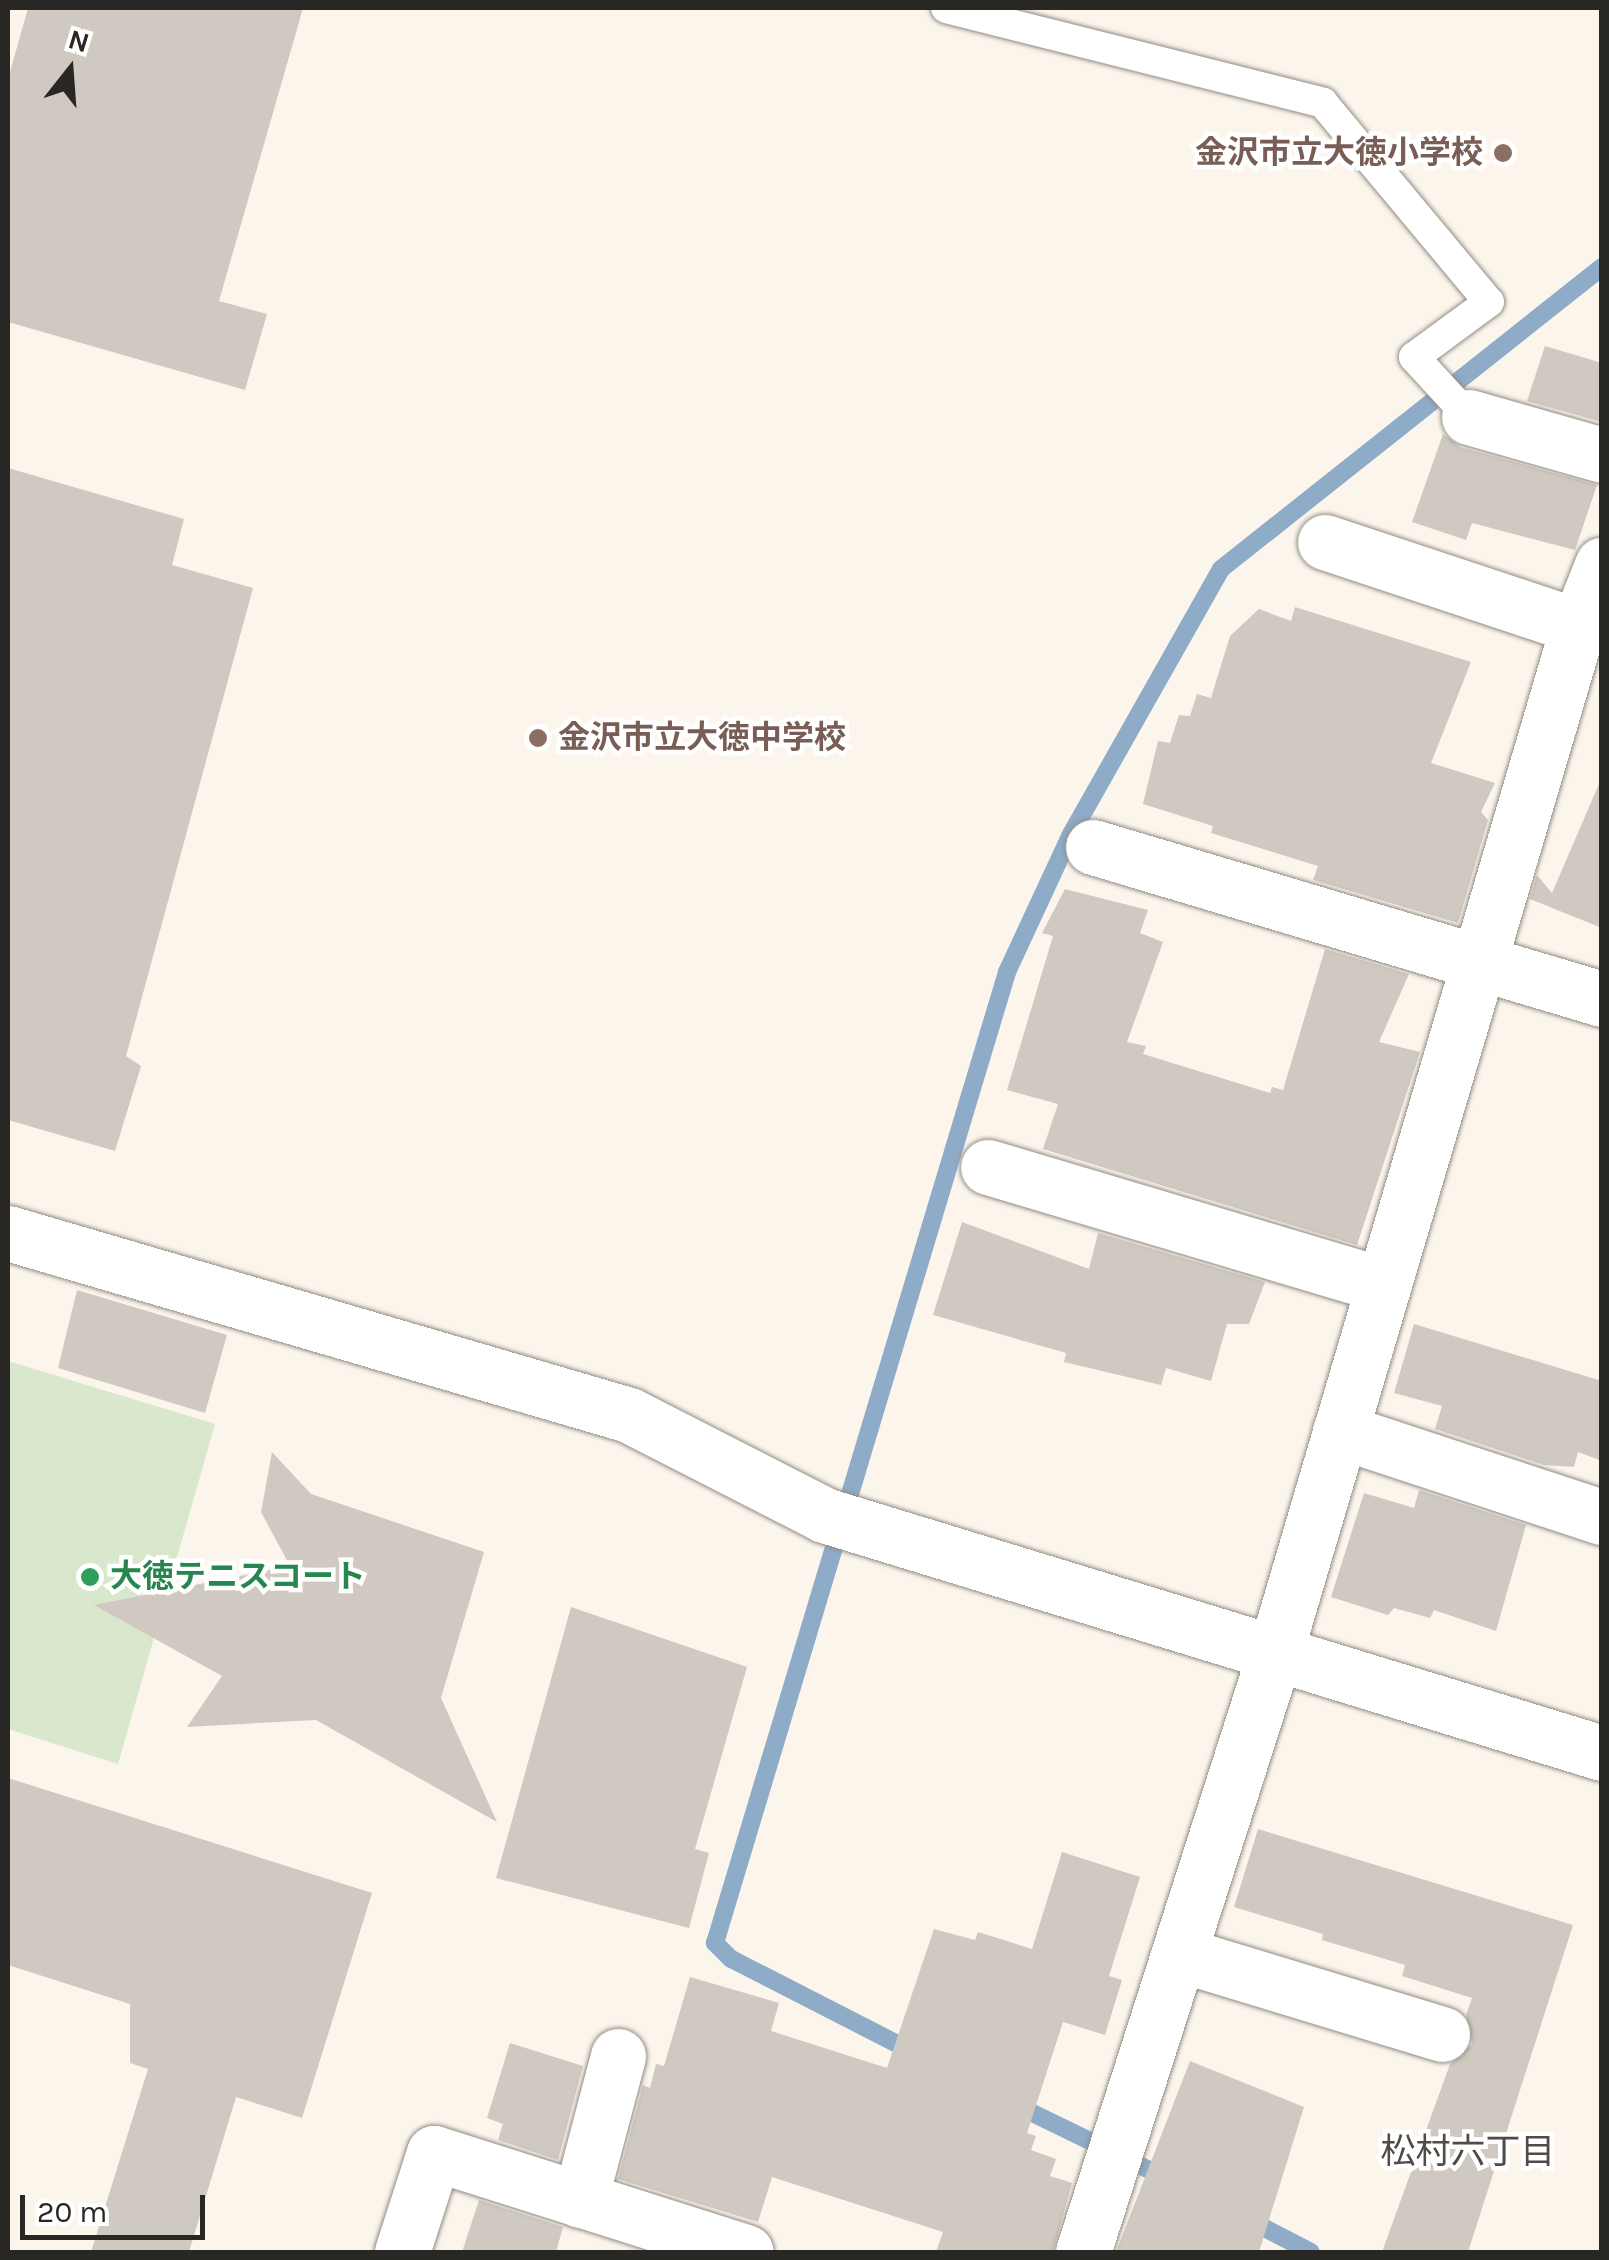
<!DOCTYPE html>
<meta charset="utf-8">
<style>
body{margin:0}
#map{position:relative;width:1609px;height:2260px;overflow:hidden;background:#fbf5ec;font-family:Karla,"Noto Sans JP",sans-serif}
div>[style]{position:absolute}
.green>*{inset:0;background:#d9e7cc}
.stream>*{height:18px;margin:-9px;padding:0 9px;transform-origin:9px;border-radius:9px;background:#8eabc8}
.building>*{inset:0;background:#cfc9c1}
.roads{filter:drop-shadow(0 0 2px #918c84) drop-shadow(0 0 2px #918c84)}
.service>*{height:30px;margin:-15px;padding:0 15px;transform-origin:15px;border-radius:15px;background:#fff}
.minor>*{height:55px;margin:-27.5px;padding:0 27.5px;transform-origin:27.5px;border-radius:27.5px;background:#fff}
.dots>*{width:28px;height:28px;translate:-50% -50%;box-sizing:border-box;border:5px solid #fff;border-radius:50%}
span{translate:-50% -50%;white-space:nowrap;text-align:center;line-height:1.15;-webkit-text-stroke:9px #fff;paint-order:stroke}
.education-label{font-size:32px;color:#785e54;font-weight:700}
.right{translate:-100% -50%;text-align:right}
.left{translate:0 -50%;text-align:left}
.leisure-label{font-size:32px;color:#27864d;font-weight:700}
.neighbourhood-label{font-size:35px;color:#504b44}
.frame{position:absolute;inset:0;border:10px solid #292723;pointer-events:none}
.north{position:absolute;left:20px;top:20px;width:100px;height:100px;-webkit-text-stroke:8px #fff;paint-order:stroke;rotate:17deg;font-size:28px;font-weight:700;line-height:40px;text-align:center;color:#292723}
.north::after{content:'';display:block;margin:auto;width:35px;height:45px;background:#292723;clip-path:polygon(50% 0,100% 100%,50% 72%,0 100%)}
.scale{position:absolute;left:20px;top:2195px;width:185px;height:45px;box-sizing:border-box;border:5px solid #292723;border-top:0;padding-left:12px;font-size:30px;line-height:35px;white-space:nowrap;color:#292723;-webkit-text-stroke:8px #fff;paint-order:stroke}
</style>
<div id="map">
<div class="green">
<i style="clip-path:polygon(8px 1361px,215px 1424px,118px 1764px,8px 1729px)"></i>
</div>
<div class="stream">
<i style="left:913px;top:2052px;width:204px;rotate:-152.9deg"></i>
<i style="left:731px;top:1959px;width:23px;rotate:-135deg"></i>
<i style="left:715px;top:1943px;width:1014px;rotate:-73.26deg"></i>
<i style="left:1007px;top:972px;width:150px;rotate:-65.1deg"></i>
<i style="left:1070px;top:836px;width:307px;rotate:-60.5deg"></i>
<i style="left:1221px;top:569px;width:486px;rotate:-38.4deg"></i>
<i style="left:1012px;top:2103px;width:174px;rotate:26deg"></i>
<i style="left:1245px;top:2218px;width:74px;rotate:27.3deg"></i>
</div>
<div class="building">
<i style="clip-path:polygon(28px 8px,303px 8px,219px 301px,267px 314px,245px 390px,8px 322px,8px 79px)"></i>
<i style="clip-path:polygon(1545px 346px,1602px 363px,1602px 422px,1527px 401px)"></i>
<i style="clip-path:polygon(1443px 434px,1460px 447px,1597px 485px,1575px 550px,1472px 523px,1466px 540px,1412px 522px)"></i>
<i style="clip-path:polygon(8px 468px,184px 519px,172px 565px,253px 588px,126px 1056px,141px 1066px,115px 1151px,8px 1120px)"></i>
<i style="clip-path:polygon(1295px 607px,1471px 662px,1431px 763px,1495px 783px,1481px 812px,1488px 820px,1458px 923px,1313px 880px,1318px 866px,1211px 833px,1213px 826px,1143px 804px,1158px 741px,1170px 743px,1179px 715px,1190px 716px,1197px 694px,1211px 698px,1230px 636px,1259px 609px,1291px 621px)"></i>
<i style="clip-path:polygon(1602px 777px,1602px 928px,1530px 899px,1537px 875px,1552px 893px)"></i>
<i style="clip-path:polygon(1065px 889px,1148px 910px,1140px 933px,1163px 942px,1127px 1042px,1146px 1046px,1143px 1054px,1270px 1093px,1272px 1087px,1283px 1090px,1325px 949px,1409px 974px,1379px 1042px,1420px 1052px,1357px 1245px,1043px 1149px,1058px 1104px,1007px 1090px,1053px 936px,1042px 933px)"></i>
<i style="clip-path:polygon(962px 1222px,1089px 1269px,1098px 1233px,1265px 1282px,1249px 1324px,1227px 1324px,1211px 1381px,1166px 1368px,1161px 1385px,1064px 1362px,1066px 1353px,933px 1315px)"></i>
<i style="clip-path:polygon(77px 1290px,227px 1335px,205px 1413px,58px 1368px)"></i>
<i style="clip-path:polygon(1414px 1324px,1602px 1381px,1602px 1461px,1578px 1452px,1574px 1467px,1544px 1465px,1435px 1429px,1442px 1406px,1394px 1393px)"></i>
<i style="clip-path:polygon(272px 1452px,311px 1494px,484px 1552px,441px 1698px,497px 1822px,316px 1720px,187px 1727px,222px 1676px,94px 1605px,290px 1566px,261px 1512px)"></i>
<i style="clip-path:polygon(1419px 1490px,1526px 1525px,1496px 1631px,1434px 1610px,1430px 1618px,1394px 1608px,1388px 1615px,1331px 1597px,1364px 1493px,1414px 1508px)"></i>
<i style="clip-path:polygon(571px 1607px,747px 1667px,695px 1849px,709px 1853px,689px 1928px,496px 1878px)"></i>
<i style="clip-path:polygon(8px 1778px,372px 1893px,302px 2118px,236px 2097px,189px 2252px,91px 2252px,148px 2069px,130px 2063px,130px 2004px,8px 1965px)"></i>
<i style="clip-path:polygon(1258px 1829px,1573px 1925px,1468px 2252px,1382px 2252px,1450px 2064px,1472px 2044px,1466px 2015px,1472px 1998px,1402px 1976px,1405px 1965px,1322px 1940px,1323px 1934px,1234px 1907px)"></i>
<i style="clip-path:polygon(1062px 1852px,1140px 1877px,1109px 1976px,1122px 1980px,1105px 2035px,1063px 2022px,1027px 2133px,1036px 2136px,1031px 2150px,1056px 2159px,1050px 2176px,1072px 2183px,1053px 2252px,936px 2252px,943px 2232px,772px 2177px,758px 2222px,618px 2179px,643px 2085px,650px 2088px,656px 2064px,664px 2066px,690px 1977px,779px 2003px,771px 2031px,887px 2068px,934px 1929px,975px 1940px,978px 1932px,1032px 1949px)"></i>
<i style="clip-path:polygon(510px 2043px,583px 2066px,558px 2160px,498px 2140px,503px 2124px,487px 2118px)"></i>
<i style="clip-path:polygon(1190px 2061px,1304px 2107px,1259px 2252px,1116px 2252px)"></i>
<i style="clip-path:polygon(479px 2200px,563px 2227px,556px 2252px,462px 2252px)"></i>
</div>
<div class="roads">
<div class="service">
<i style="left:946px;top:8px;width:389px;rotate:14.1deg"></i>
<i style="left:1323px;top:103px;width:259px;rotate:50.2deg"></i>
<i style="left:1489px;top:302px;width:93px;rotate:143.7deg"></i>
<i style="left:1414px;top:357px;width:81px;rotate:47.5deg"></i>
</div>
<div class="minor">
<i style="left:1469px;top:417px;width:138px;rotate:15.9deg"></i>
<i style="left:1325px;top:542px;width:267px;rotate:18.4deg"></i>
<i style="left:1093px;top:847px;width:531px;rotate:16.63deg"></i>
<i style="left:988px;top:1167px;width:412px;rotate:16.6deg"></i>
<i style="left:8px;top:1233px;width:647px;rotate:16.33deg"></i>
<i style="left:629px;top:1415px;width:219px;rotate:27.1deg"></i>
<i style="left:824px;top:1515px;width:814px;rotate:17.01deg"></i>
<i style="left:1340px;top:1431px;width:276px;rotate:18.2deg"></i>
<i style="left:1179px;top:1954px;width:275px;rotate:16.9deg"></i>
<i style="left:580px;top:2200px;width:149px;rotate:-75.2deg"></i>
<i style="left:402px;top:2252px;width:104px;rotate:-72.1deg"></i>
<i style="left:434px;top:2153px;width:327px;rotate:17.6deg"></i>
<i style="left:1083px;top:2252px;width:629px;rotate:-72.23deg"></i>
<i style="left:1275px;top:1653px;width:1071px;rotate:-73.56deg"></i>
<i style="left:1578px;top:626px;width:66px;rotate:-68.5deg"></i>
</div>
</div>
<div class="dots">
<i style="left:1503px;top:153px;background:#8d6e63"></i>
<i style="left:538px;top:738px;background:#8d6e63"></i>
<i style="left:90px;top:1577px;background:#2e9e5b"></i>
</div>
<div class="education-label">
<span class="right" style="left:1483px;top:153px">金沢市立大徳小学校</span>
<span class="left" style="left:558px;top:738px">金沢市立大徳中学校</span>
</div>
<div class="leisure-label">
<span class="left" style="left:110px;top:1577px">大徳テニスコート</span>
</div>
<div class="neighbourhood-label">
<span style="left:1468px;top:2152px">松村六丁目</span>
</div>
<div class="frame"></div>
<div class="north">N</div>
<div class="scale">20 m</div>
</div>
